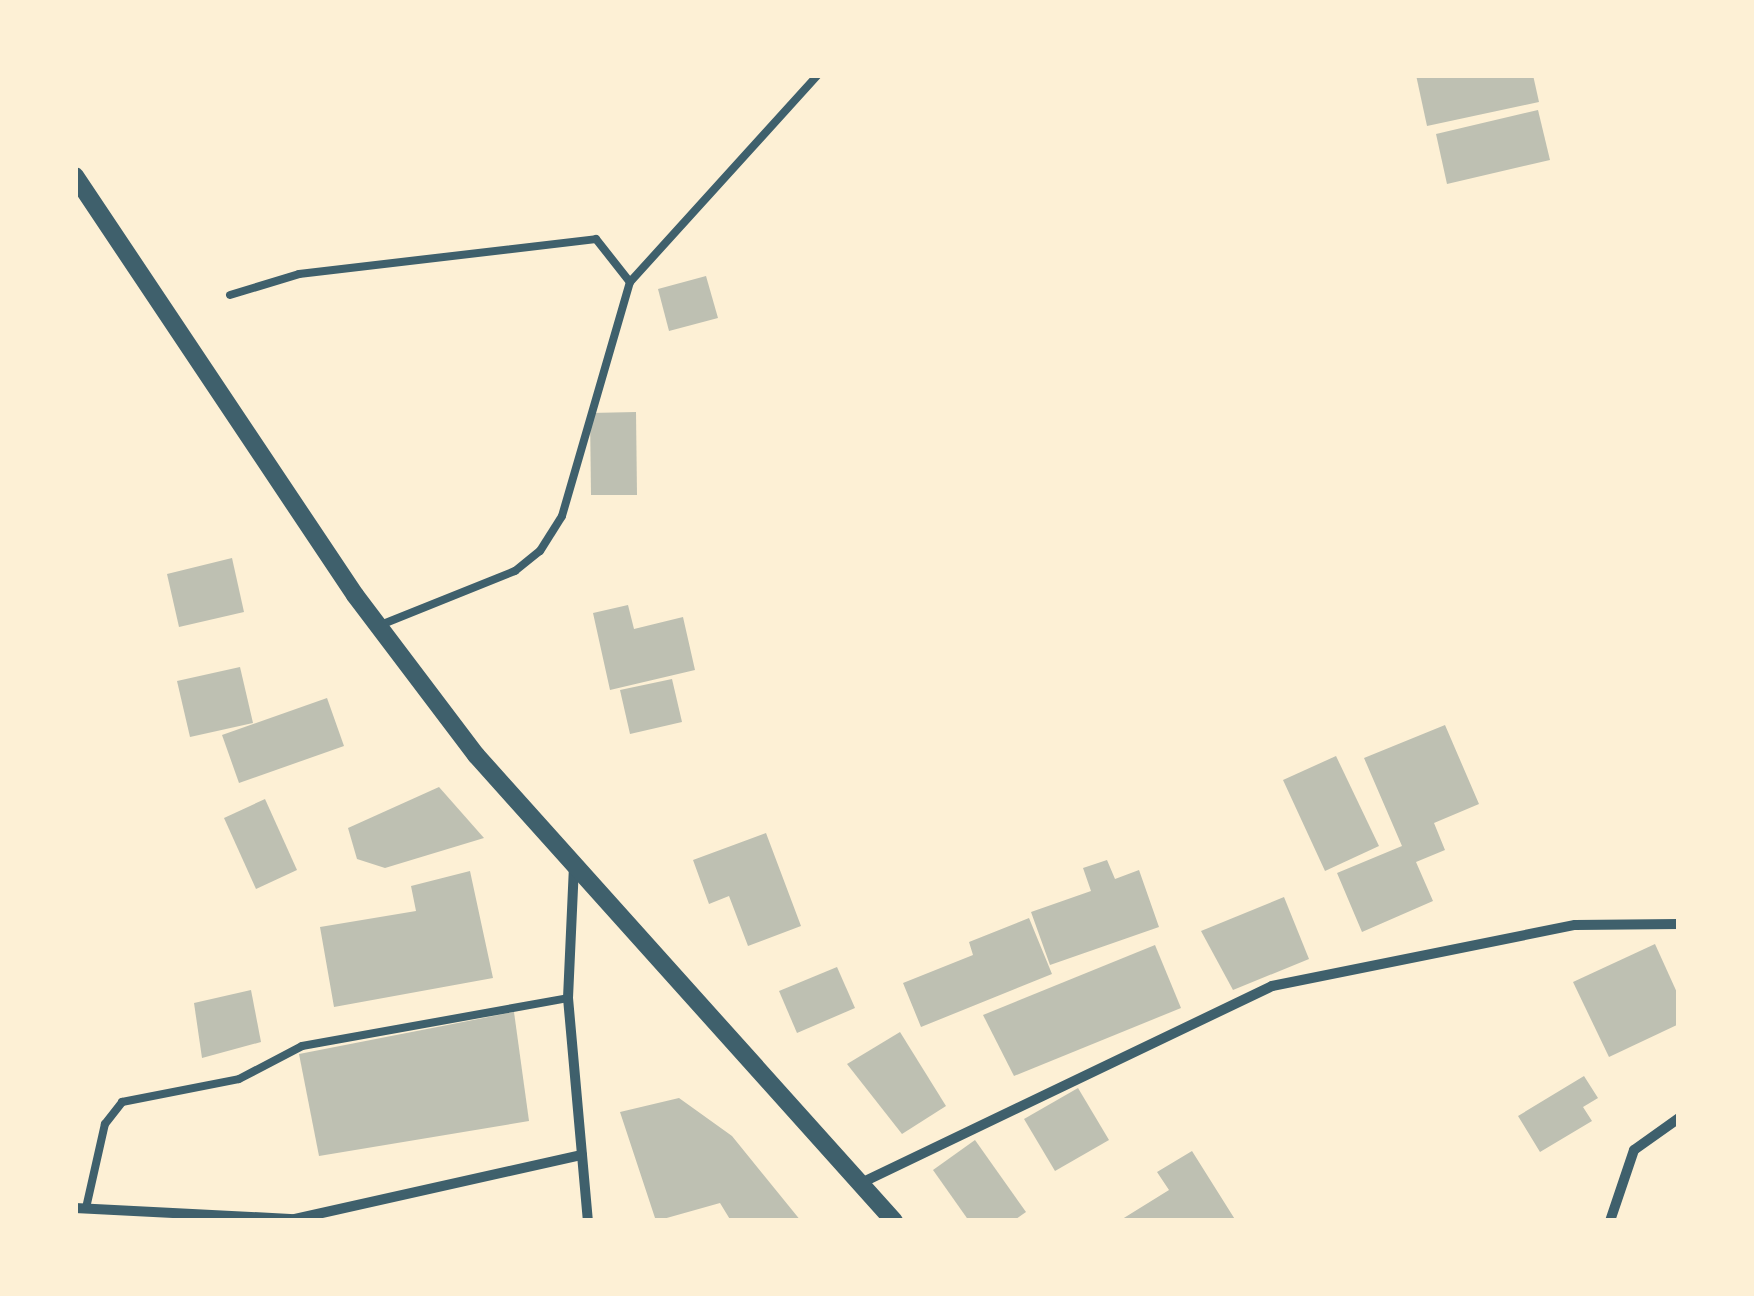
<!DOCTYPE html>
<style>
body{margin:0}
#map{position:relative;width:1754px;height:1296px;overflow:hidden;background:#fdf0d5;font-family:Signika,sans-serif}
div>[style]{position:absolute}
.building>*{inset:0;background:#bec0b2}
.service>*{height:8px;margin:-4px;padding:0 4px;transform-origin:4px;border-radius:4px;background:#3f606c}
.minor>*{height:10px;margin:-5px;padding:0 5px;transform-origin:5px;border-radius:5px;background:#3f606c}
.tertiary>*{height:18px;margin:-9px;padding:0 9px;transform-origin:9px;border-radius:9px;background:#3f606c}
span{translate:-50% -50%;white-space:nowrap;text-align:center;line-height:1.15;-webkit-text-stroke:8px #fdf0d5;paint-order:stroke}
.frame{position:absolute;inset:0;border:78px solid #fdf0d5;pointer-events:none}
</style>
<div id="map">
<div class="building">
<i style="clip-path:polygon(1416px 75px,1533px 75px,1539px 102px,1427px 126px)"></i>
<i style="clip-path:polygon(1538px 110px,1550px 160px,1447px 184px,1436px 134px)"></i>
<i style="clip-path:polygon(706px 276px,718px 318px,669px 331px,658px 289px)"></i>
<i style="clip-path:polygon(636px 412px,637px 495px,591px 495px,590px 413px)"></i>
<i style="clip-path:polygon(232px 558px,244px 612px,179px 627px,167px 574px)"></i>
<i style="clip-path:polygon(628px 605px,634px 629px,683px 617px,695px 670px,610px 690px,593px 613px)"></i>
<i style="clip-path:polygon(240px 667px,253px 723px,190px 737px,177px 681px)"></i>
<i style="clip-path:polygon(672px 679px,682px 722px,630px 734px,620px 690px)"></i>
<i style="clip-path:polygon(327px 698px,344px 746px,239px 783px,222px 735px)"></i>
<i style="clip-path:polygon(1445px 725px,1479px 804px,1434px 823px,1445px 850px,1416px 862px,1433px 901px,1362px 932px,1337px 873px,1402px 846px,1364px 758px)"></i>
<i style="clip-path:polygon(1336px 756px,1379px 846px,1325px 871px,1283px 780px)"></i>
<i style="clip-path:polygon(439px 787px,484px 838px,385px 868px,357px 859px,348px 828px)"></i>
<i style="clip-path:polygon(265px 799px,297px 870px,256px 889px,224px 818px)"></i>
<i style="clip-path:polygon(766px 833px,801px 926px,748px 946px,729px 896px,709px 904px,693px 860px)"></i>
<i style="clip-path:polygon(1107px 860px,1115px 879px,1139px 870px,1159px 927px,1050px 965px,1031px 912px,1091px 891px,1083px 868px)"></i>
<i style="clip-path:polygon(470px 871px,493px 978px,334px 1007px,320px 927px,416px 911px,411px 886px)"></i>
<i style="clip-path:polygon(1284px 897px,1309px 959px,1233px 990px,1201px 931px)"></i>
<i style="clip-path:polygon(1029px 918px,1052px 974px,921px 1027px,903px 983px,973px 955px,969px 942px)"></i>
<i style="clip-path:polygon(1655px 944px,1679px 997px,1679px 1024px,1609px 1057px,1573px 982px)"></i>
<i style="clip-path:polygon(1155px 945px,1181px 1008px,1014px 1076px,983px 1015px)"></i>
<i style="clip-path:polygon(837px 967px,855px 1008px,797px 1033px,779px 991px)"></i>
<i style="clip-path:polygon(251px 990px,261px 1042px,202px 1058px,194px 1003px)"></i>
<i style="clip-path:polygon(514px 1012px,529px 1121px,319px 1156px,299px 1054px)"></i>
<i style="clip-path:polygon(900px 1032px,946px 1106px,902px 1134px,847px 1064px)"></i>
<i style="clip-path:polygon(1584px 1076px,1598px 1098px,1583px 1107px,1592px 1121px,1540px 1152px,1518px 1116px)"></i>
<i style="clip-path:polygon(1078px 1088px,1109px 1140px,1055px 1171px,1024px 1119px)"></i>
<i style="clip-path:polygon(679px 1098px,732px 1136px,801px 1221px,731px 1221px,720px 1203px,656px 1221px,620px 1112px)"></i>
<i style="clip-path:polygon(975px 1140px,1026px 1212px,1013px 1221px,969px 1221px,933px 1170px)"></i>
<i style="clip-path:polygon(1192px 1151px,1236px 1221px,1119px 1221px,1169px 1190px,1157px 1172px)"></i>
</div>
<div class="service">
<i style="left:230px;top:295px;width:72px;rotate:-16.9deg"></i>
<i style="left:299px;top:274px;width:299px;rotate:-6.7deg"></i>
<i style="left:596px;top:239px;width:55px;rotate:51.7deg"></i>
<i style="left:378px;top:626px;width:148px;rotate:-21.9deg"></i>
<i style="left:515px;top:571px;width:32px;rotate:-39deg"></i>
<i style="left:540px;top:551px;width:41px;rotate:-57.8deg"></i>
<i style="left:562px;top:516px;width:244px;rotate:-73.8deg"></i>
<i style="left:630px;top:282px;width:280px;rotate:-47.8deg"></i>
<i style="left:86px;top:1208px;width:86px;rotate:-77.3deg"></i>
<i style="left:105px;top:1124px;width:28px;rotate:-52deg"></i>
<i style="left:122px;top:1102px;width:119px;rotate:-11.1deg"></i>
<i style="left:239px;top:1079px;width:71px;rotate:-27.6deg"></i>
<i style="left:302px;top:1046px;width:270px;rotate:-10.2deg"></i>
</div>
<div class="minor">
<i style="left:574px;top:866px;width:132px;rotate:92.6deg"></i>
<i style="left:568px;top:998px;width:224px;rotate:84.9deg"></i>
<i style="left:859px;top:1184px;width:458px;rotate:-25.6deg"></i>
<i style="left:1272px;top:986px;width:309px;rotate:-11.4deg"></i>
<i style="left:1575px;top:925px;width:104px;rotate:-0.6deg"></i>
<i style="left:75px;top:1208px;width:220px;rotate:2.9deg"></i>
<i style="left:295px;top:1219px;width:294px;rotate:-12.6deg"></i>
<i style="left:1610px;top:1221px;width:75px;rotate:-71.3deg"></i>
<i style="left:1634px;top:1150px;width:55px;rotate:-35.4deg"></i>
</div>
<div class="tertiary">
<i style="left:75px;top:176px;width:504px;rotate:56.25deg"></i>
<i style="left:355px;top:595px;width:201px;rotate:52.9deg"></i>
<i style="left:476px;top:755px;width:626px;rotate:48.11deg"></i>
</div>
<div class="frame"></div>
</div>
